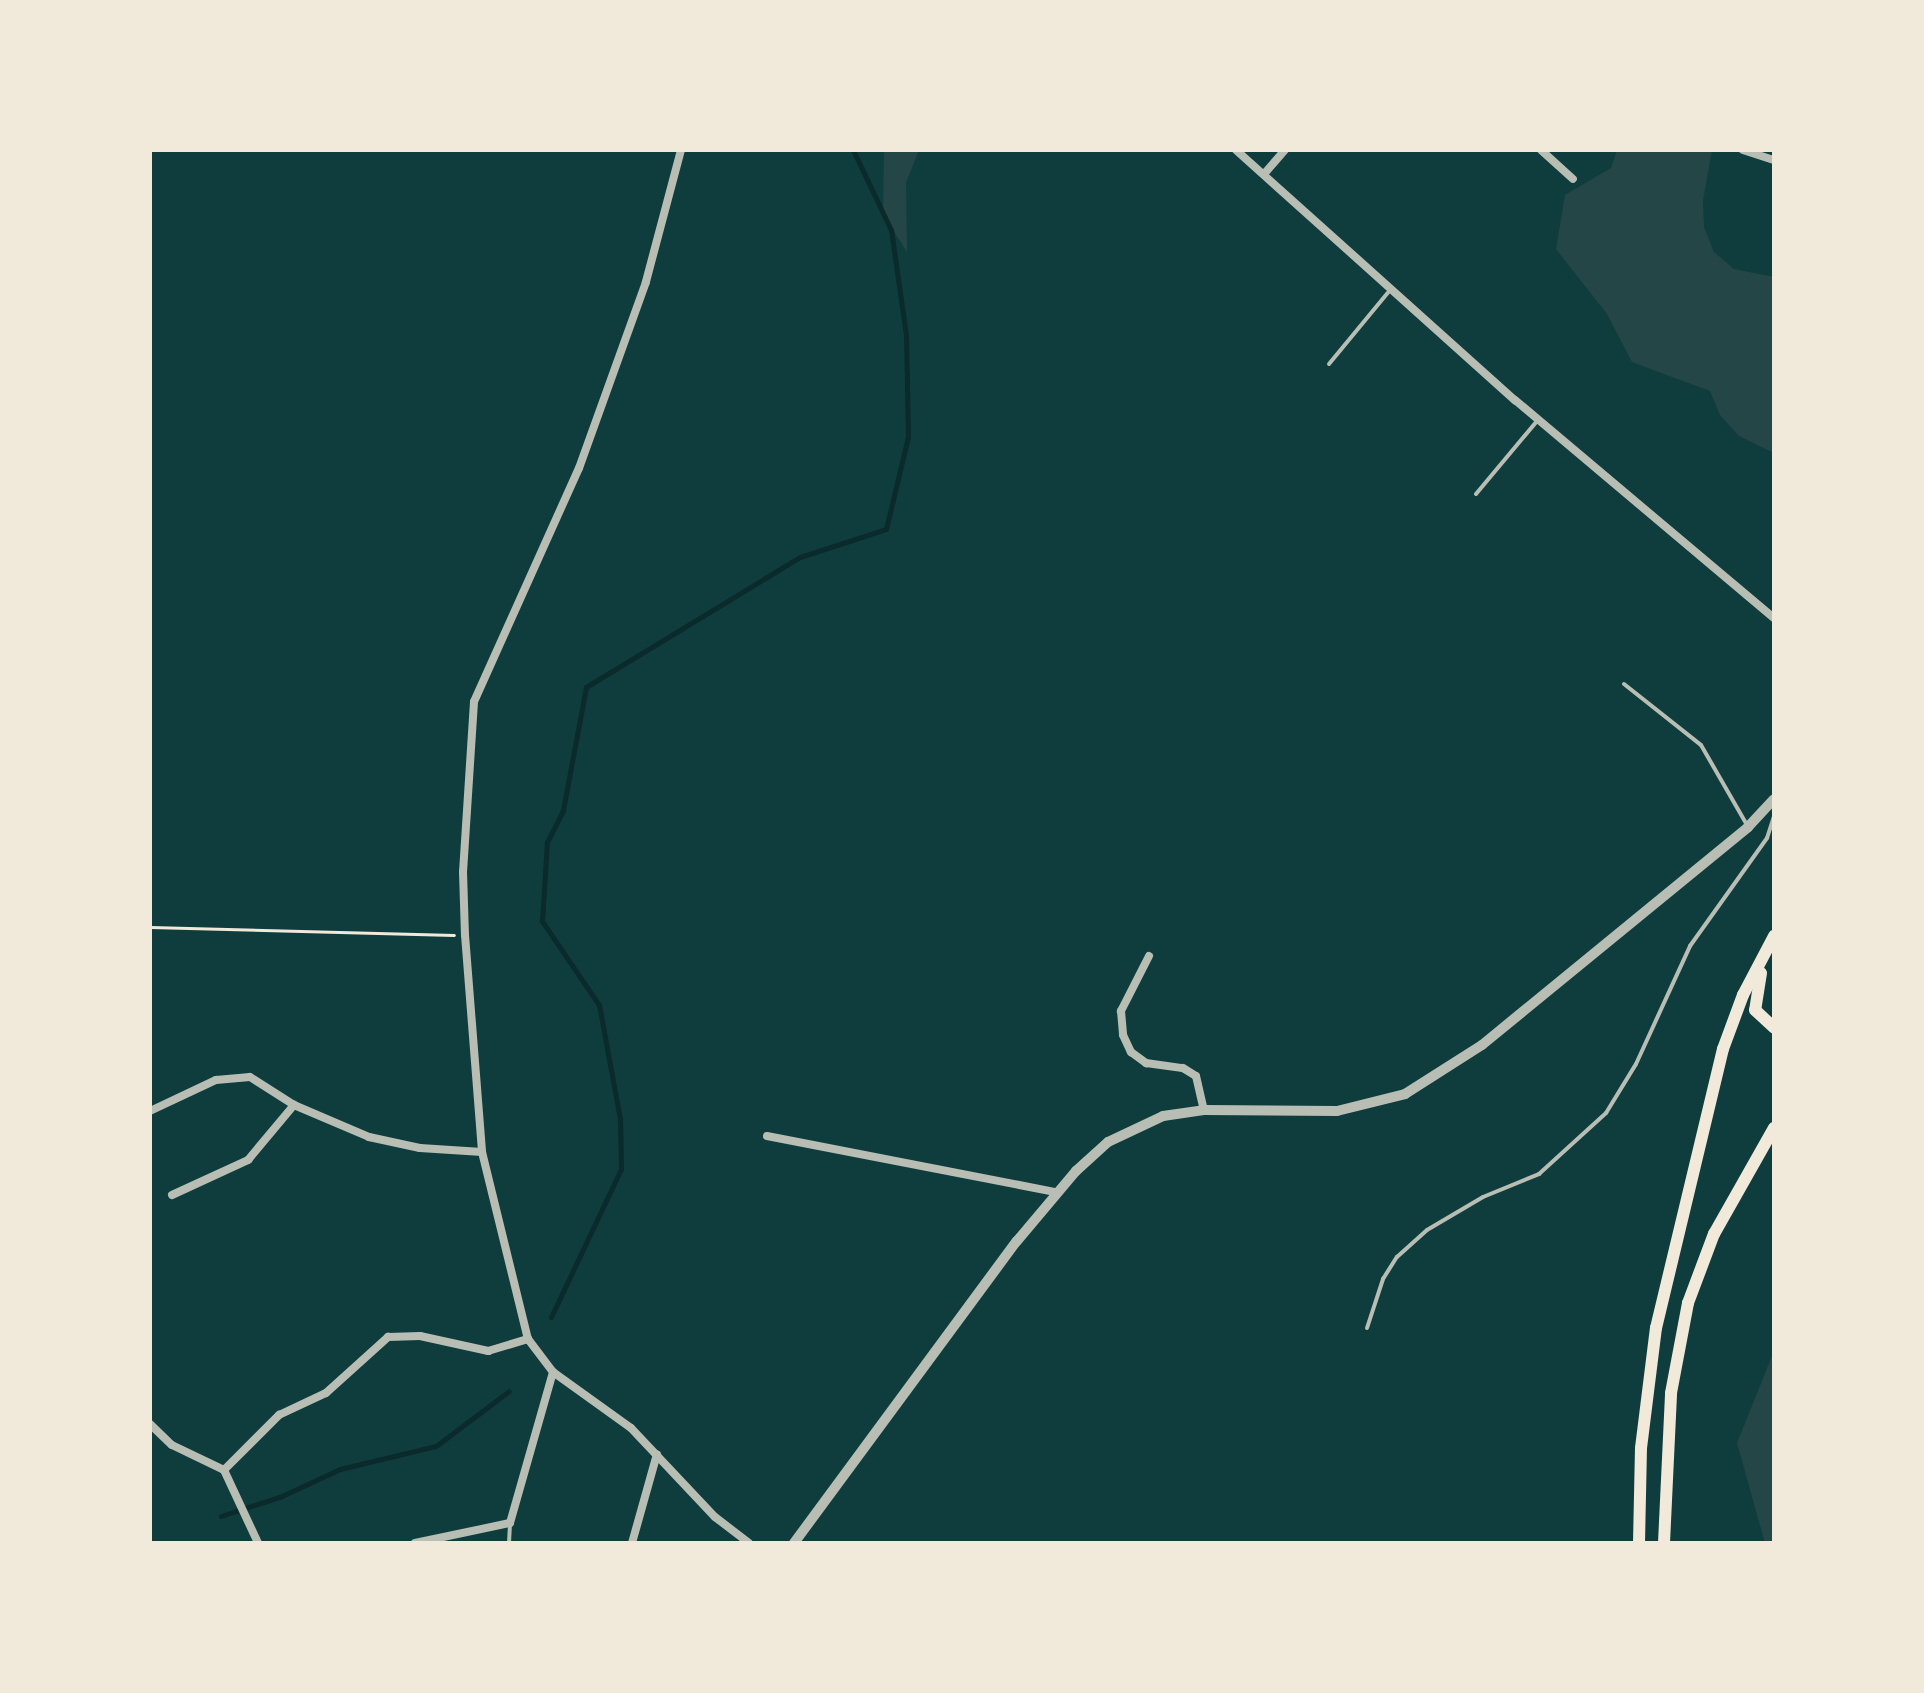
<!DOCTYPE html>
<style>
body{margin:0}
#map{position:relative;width:1924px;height:1693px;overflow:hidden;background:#0f3d3e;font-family:Arial,sans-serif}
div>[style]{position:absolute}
.green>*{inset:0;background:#244646}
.stream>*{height:5px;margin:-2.5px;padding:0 2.5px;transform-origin:2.5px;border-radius:2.5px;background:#0a2a2b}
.path>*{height:3px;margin:-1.5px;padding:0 1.5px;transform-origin:1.5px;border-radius:1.5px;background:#f1e9da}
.service>*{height:4px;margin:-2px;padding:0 2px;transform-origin:2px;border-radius:2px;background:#b8beb3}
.minor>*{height:8px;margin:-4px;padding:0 4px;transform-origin:4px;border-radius:4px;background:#b8beb3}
.tertiary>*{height:10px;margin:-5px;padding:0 5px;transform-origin:5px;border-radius:5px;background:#b8beb3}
.primary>*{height:12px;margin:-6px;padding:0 6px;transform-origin:6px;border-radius:6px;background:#f1e9da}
span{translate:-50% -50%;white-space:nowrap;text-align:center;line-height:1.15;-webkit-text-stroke:8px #f1e9da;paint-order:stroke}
.frame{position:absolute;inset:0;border:152px solid #f1e9da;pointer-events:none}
</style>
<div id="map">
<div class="green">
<i style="clip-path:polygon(884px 150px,919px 150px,906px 183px,907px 252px,883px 214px)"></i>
<i style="clip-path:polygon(1617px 150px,1712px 150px,1703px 201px,1704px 227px,1714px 252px,1734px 269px,1774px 277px,1774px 453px,1739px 436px,1720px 415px,1710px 391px,1632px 362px,1607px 314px,1556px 249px,1565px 195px,1611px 168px)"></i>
<i style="clip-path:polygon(1774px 1351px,1774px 1543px,1765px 1543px,1737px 1443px)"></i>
</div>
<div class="stream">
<i style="left:551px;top:1317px;width:164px;rotate:-64.7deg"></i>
<i style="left:621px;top:1169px;width:50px;rotate:-91.1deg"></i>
<i style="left:620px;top:1119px;width:116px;rotate:-100.4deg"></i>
<i style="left:599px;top:1005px;width:102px;rotate:-124.2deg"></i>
<i style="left:542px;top:921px;width:79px;rotate:-86.4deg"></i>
<i style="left:547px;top:842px;width:36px;rotate:-63deg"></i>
<i style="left:563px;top:810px;width:125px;rotate:-79.4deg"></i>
<i style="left:586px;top:687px;width:250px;rotate:-31.3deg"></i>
<i style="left:800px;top:557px;width:90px;rotate:-18deg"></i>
<i style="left:886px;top:529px;width:95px;rotate:-76.6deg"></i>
<i style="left:908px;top:437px;width:102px;rotate:-91.1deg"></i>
<i style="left:906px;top:335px;width:106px;rotate:-98.1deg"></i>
<i style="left:891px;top:230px;width:89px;rotate:-115.4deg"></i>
<i style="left:221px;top:1516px;width:64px;rotate:-18.2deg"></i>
<i style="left:282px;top:1496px;width:64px;rotate:-25deg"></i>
<i style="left:340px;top:1469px;width:99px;rotate:-13.5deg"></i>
<i style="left:436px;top:1446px;width:91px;rotate:-37deg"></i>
</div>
<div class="path">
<i style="left:150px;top:927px;width:304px;rotate:1.5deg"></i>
</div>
<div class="service">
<i style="left:1329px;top:364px;width:96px;rotate:-50.5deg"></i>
<i style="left:1476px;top:494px;width:95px;rotate:-50.1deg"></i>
<i style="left:1624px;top:684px;width:98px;rotate:38.4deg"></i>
<i style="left:1701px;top:745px;width:92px;rotate:60.1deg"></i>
<i style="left:1367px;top:1328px;width:52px;rotate:-71.9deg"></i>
<i style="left:1383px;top:1279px;width:26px;rotate:-58deg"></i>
<i style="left:1397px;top:1257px;width:40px;rotate:-42deg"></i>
<i style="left:1427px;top:1230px;width:65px;rotate:-30.5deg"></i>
<i style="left:1483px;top:1197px;width:61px;rotate:-22.3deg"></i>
<i style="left:1539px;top:1174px;width:91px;rotate:-42.3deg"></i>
<i style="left:1606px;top:1113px;width:57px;rotate:-58.5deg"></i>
<i style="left:1636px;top:1064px;width:130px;rotate:-65.4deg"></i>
<i style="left:1690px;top:946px;width:133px;rotate:-54.5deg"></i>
<i style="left:1767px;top:838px;width:23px;rotate:-72deg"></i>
<i style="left:509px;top:1543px;width:18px;rotate:-87deg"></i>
</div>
<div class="minor">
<i style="left:681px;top:150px;width:137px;rotate:104.9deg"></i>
<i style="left:646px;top:282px;width:198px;rotate:109.8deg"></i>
<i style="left:579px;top:468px;width:256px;rotate:114.2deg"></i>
<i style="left:474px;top:702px;width:170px;rotate:93.7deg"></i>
<i style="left:463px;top:872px;width:63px;rotate:88.2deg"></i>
<i style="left:465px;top:935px;width:218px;rotate:85.5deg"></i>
<i style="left:482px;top:1152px;width:193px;rotate:76.2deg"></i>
<i style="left:528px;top:1339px;width:41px;rotate:52.9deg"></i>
<i style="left:553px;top:1372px;width:96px;rotate:35.7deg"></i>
<i style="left:631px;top:1428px;width:122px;rotate:46.7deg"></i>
<i style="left:715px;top:1517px;width:43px;rotate:37.4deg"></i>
<i style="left:1236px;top:150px;width:375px;rotate:41.9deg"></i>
<i style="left:1515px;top:400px;width:339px;rotate:40.1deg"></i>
<i style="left:1541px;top:150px;width:43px;rotate:42.2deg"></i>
<i style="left:1743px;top:150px;width:33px;rotate:18deg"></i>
<i style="left:1264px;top:174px;width:32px;rotate:-49deg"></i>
<i style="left:1149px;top:956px;width:62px;rotate:117deg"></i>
<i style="left:1121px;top:1011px;width:24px;rotate:85deg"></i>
<i style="left:1123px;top:1035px;width:19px;rotate:65deg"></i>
<i style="left:1131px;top:1052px;width:19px;rotate:36deg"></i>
<i style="left:1146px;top:1063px;width:37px;rotate:8deg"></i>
<i style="left:1183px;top:1068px;width:15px;rotate:32deg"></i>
<i style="left:1196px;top:1076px;width:35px;rotate:77deg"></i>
<i style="left:150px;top:1111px;width:73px;rotate:-25.2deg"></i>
<i style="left:216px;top:1080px;width:34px;rotate:-5deg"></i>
<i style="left:250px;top:1077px;width:52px;rotate:32.5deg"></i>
<i style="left:294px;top:1105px;width:82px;rotate:23.1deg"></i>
<i style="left:369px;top:1137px;width:52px;rotate:12.2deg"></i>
<i style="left:420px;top:1148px;width:62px;rotate:3.7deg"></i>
<i style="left:767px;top:1136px;width:294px;rotate:11deg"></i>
<i style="left:172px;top:1195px;width:84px;rotate:-24.7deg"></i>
<i style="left:248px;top:1160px;width:72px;rotate:-50.1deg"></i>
<i style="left:150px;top:1424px;width:30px;rotate:44deg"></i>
<i style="left:172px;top:1445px;width:58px;rotate:25.7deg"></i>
<i style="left:224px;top:1470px;width:81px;rotate:65deg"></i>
<i style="left:224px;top:1470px;width:78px;rotate:-45deg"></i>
<i style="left:279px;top:1415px;width:52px;rotate:-25.1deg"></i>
<i style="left:326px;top:1393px;width:84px;rotate:-42.1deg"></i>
<i style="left:388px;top:1337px;width:32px;rotate:-2deg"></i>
<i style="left:420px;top:1336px;width:70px;rotate:12.4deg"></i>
<i style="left:488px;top:1351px;width:42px;rotate:-16.7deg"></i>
<i style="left:415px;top:1543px;width:97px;rotate:-11.9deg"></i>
<i style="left:510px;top:1523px;width:157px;rotate:-74.1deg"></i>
<i style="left:632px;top:1543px;width:92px;rotate:-74.3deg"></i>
</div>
<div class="tertiary">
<i style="left:794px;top:1543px;width:375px;rotate:-53.6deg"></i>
<i style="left:1017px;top:1241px;width:92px;rotate:-49.9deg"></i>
<i style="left:1076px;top:1171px;width:43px;rotate:-42.2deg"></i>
<i style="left:1108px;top:1142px;width:61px;rotate:-25.3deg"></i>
<i style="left:1163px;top:1116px;width:41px;rotate:-8.3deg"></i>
<i style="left:1204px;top:1110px;width:133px;rotate:0.4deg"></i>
<i style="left:1337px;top:1111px;width:70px;rotate:-14deg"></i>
<i style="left:1405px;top:1094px;width:91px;rotate:-32.5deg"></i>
<i style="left:1482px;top:1045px;width:344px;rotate:-39.3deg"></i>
<i style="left:1748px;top:827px;width:38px;rotate:-47deg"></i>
</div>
<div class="primary">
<i style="left:1761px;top:973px;width:37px;rotate:99deg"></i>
<i style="left:1755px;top:1010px;width:26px;rotate:43deg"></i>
<i style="left:1639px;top:1543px;width:95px;rotate:-88.8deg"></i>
<i style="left:1641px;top:1448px;width:121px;rotate:-82.9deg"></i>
<i style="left:1656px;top:1328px;width:287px;rotate:-76.5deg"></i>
<i style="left:1723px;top:1049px;width:58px;rotate:-69.7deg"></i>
<i style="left:1743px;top:995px;width:67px;rotate:-62.3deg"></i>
<i style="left:1664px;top:1543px;width:150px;rotate:-87.3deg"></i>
<i style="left:1671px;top:1393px;width:92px;rotate:-79.3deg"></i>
<i style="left:1688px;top:1303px;width:74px;rotate:-69.4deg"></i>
<i style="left:1714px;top:1234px;width:122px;rotate:-60.5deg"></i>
</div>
<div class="frame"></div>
</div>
